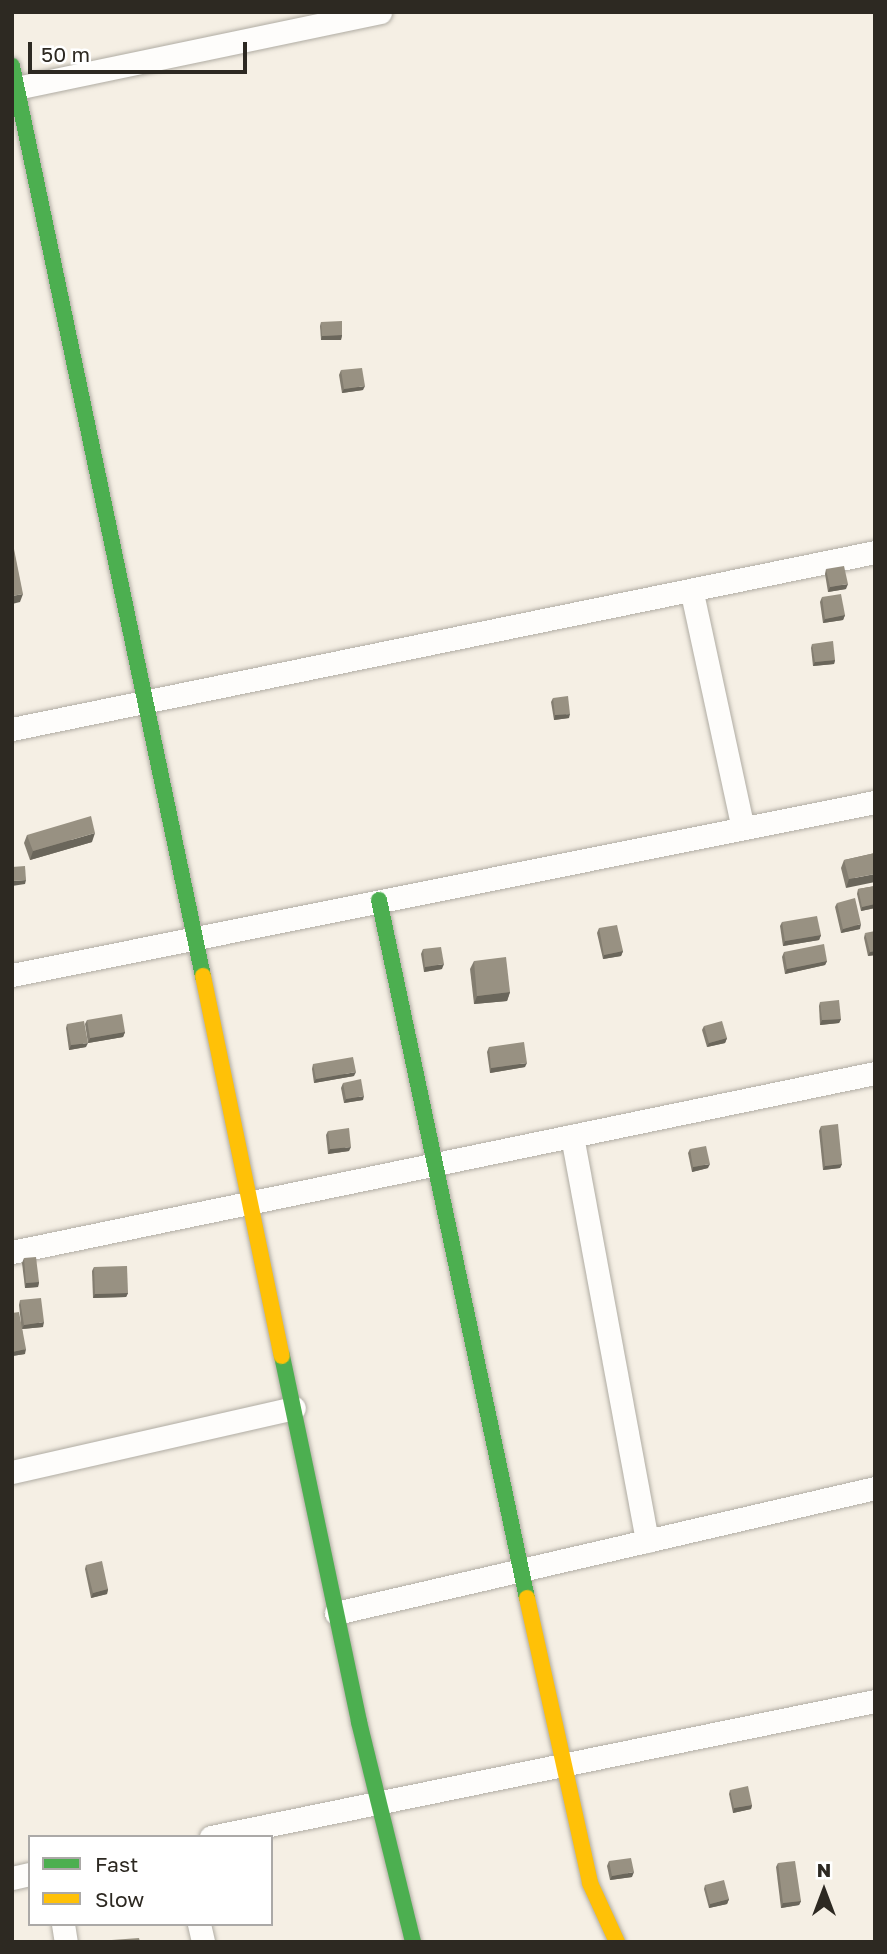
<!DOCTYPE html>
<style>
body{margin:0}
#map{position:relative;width:887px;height:1954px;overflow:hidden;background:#f5efe4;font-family:"Golos Text",sans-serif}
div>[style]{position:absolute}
.roads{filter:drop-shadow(0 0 2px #b0aca3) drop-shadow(0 0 2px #b0aca3)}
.street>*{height:23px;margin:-11.5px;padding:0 11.5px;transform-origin:11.5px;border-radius:11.5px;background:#fefdfb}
.fast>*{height:16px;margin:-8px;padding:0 8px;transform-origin:8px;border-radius:8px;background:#4caf50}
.slow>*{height:16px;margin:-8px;padding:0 8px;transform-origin:8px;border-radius:8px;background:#ffc107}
.wall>*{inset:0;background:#837d70}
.shaded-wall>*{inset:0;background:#6a665b}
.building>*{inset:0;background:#989182}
span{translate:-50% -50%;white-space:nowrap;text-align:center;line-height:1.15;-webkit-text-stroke:7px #fff;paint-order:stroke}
.frame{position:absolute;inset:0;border:14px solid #2d2922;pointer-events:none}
.legend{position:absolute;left:28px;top:1835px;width:245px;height:91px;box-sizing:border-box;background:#fff;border:2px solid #aba9a7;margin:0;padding:9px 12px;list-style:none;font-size:21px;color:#2d2922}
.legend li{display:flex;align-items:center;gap:14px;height:35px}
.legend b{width:35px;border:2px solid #aba9a7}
.north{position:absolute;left:789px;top:1856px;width:70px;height:70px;-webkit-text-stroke:5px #fff;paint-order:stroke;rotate:0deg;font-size:19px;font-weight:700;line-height:28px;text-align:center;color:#2d2922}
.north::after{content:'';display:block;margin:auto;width:24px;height:32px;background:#2d2922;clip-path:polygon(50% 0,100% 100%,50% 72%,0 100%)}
.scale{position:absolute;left:28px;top:42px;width:219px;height:32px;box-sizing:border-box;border:4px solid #2d2922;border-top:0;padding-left:9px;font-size:21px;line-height:24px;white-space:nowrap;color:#2d2922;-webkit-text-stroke:5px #fff;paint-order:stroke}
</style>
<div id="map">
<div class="roads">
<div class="street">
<i style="left:12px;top:89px;width:376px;rotate:-11.8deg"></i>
<i style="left:692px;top:593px;width:240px;rotate:77.8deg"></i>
<i style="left:12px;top:729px;width:881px;rotate:-11.59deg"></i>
<i style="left:12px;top:975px;width:880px;rotate:-11.34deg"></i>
<i style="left:572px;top:1136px;width:412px;rotate:79.5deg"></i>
<i style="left:12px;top:1252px;width:881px;rotate:-11.72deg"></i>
<i style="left:12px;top:1472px;width:289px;rotate:-12.8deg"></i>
<i style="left:336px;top:1613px;width:553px;rotate:-13.06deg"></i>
<i style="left:211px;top:1837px;width:678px;rotate:-11.58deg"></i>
<i style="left:12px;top:1878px;width:18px;rotate:-13deg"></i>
<i style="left:63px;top:1924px;width:18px;rotate:81deg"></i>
<i style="left:199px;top:1924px;width:18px;rotate:77deg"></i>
</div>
<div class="fast">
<i style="left:12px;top:66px;width:930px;rotate:78.15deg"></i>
<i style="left:379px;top:900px;width:714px;rotate:78.03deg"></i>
<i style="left:282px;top:1356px;width:374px;rotate:78.1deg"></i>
<i style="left:359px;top:1722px;width:227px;rotate:76.2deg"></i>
</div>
<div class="slow">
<i style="left:203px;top:976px;width:388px;rotate:78.3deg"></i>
<i style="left:527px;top:1598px;width:292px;rotate:77.5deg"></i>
<i style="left:590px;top:1883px;width:65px;rotate:65.4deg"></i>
</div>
</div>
<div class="wall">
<i style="clip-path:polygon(321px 322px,342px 335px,341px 340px,321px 340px,320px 326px)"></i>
<i style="clip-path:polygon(341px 370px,363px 390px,342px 393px,339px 375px)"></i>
<i style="clip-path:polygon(826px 569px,846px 589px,828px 592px,825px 574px)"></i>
<i style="clip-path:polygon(822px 597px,845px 615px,843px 620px,823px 623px,820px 602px)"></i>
<i style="clip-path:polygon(812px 644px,835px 660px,834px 664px,813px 666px,811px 648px)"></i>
<i style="clip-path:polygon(553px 698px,569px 718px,554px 720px,551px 702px)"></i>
<i style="clip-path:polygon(27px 835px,92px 842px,30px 860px,24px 843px)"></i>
<i style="clip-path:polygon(875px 853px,846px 888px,841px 868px,844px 860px)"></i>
<i style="clip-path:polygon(875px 886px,875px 908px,861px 911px,857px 894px,858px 889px)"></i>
<i style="clip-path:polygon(837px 903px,860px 929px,841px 933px,835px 907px)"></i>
<i style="clip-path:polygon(782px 922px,821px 935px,819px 940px,783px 946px,780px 926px)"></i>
<i style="clip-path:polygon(599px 928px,623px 951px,621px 956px,603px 959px,597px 933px)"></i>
<i style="clip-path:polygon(865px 933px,875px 955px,868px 956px,864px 938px)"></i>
<i style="clip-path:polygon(423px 949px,442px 969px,424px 972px,421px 954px)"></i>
<i style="clip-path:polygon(784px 952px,827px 961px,825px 965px,785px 974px,782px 957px)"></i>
<i style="clip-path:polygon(474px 961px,510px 992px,507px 1001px,474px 1004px,470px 969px)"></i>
<i style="clip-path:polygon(820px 1002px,841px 1019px,839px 1023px,820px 1025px,819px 1006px)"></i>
<i style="clip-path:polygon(87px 1020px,125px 1032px,123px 1037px,88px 1043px,85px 1024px)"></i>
<i style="clip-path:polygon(67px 1024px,86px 1047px,69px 1050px,66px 1028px)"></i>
<i style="clip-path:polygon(704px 1026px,727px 1038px,725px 1043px,707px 1047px,702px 1030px)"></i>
<i style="clip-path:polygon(489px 1047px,525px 1067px,490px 1073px,487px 1052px)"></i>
<i style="clip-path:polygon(313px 1064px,354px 1076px,314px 1083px,312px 1069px)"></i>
<i style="clip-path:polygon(343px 1083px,363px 1100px,344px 1103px,341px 1088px)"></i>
<i style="clip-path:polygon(821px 1126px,842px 1164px,840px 1168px,823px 1170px,819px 1131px)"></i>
<i style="clip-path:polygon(328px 1131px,349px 1151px,328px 1154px,326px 1135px)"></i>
<i style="clip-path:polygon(690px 1149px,708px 1168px,692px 1172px,688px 1153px)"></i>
<i style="clip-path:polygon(24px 1258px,39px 1282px,38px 1287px,25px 1288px,22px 1263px)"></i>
<i style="clip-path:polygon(94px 1267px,128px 1293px,126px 1297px,93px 1298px,92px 1271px)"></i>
<i style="clip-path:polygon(20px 1300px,43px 1327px,22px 1329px,25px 1354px,12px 1356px,12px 1313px,21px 1323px,19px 1305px)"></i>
<i style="clip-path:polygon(86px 1565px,108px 1589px,107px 1594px,91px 1598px,85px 1569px)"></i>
<i style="clip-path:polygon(730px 1790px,752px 1805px,751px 1809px,733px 1813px,729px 1794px)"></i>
<i style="clip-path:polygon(609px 1861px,632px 1877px,610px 1880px,607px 1866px)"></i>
<i style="clip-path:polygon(778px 1863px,801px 1901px,799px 1905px,781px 1908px,776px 1867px)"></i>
<i style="clip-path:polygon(705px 1885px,729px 1899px,727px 1904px,709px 1908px,704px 1889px)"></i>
</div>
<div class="shaded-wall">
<i style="clip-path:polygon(342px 335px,341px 340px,321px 340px,322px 336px)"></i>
<i style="clip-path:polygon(365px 386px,363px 390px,342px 393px,344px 389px)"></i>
<i style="clip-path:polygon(848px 584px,846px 589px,828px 592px,830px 587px)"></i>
<i style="clip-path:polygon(23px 594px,20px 602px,12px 604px,12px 596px)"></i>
<i style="clip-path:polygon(845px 615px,843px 620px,823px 623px,825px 619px)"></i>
<i style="clip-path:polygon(835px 660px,834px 664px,813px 666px,815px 662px)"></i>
<i style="clip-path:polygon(570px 714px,569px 718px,554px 720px,555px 715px)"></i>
<i style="clip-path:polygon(95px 833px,92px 842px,30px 860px,33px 851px)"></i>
<i style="clip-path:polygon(875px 874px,875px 882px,846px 888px,849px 879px)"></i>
<i style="clip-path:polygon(26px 880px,25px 884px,12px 886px,12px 881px)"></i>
<i style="clip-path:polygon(875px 904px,875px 908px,861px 911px,862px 907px)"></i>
<i style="clip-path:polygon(861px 924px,860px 929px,841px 933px,843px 929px)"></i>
<i style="clip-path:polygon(821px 935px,819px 940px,783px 946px,785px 941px)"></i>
<i style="clip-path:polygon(623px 951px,621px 956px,603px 959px,604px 955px)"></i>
<i style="clip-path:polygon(875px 951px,875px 955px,868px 956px,870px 952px)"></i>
<i style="clip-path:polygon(827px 961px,825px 965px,785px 974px,787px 969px)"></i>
<i style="clip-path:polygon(444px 964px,442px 969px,424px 972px,425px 967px)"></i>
<i style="clip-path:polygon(510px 992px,507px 1001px,474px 1004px,477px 996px)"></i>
<i style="clip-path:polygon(841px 1019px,839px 1023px,820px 1025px,822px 1020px)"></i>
<i style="clip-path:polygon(125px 1032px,123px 1037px,88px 1043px,90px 1038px)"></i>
<i style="clip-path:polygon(727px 1038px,725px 1043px,707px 1047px,709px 1043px)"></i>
<i style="clip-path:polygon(88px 1043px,86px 1047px,69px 1050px,71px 1045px)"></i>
<i style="clip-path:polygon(527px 1063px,525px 1067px,490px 1073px,491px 1068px)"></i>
<i style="clip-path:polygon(356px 1072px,354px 1076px,314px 1083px,316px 1079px)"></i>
<i style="clip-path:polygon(364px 1096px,363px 1100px,344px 1103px,346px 1099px)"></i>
<i style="clip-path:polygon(351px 1147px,349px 1151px,328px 1154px,330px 1149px)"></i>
<i style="clip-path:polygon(710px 1164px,708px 1168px,692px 1172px,693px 1167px)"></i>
<i style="clip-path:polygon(842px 1164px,840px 1168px,823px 1170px,825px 1166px)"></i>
<i style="clip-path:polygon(39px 1282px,38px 1287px,25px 1288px,26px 1283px)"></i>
<i style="clip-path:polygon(128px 1293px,126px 1297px,93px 1298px,95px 1294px)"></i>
<i style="clip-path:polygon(44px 1322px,43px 1327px,22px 1329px,24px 1325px)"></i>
<i style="clip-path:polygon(26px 1349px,25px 1354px,12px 1356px,12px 1352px)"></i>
<i style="clip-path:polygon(108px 1589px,107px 1594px,91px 1598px,93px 1593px)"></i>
<i style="clip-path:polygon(752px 1805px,751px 1809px,733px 1813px,734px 1808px)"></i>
<i style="clip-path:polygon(634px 1872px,632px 1877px,610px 1880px,612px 1876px)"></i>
<i style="clip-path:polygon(729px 1899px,727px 1904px,709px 1908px,710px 1904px)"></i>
<i style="clip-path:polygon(801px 1901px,799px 1905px,781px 1908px,783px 1903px)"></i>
</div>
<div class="building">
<i style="clip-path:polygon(342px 321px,342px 335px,322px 336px,321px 322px)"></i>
<i style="clip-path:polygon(362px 368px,365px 386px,344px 389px,341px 370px)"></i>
<i style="clip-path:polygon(12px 539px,23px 594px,12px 596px)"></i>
<i style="clip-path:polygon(844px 566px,848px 584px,830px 587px,826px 569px)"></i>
<i style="clip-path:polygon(841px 594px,845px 615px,825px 619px,822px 597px)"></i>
<i style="clip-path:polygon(833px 641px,835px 660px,815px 662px,812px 644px)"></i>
<i style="clip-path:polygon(568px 696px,570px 714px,555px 715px,553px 698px)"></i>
<i style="clip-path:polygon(91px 816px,95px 833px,33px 851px,27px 835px)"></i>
<i style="clip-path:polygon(875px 853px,875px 874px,849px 879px,844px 860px)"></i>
<i style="clip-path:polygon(25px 866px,26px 880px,12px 881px,12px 867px)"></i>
<i style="clip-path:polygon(875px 886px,875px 904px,862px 907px,858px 889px)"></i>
<i style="clip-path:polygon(855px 898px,861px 924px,843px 929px,837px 903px)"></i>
<i style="clip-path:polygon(817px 916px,821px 935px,785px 941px,782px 922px)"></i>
<i style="clip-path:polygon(617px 925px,623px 951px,604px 955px,599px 928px)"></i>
<i style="clip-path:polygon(875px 931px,875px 951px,870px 952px,865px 933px)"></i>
<i style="clip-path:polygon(824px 944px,827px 961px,787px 969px,784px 952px)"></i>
<i style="clip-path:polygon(441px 947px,444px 964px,425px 967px,423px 949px)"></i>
<i style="clip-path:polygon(506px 957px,510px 992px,477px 996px,474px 961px)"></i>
<i style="clip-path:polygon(839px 1000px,841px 1019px,822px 1020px,820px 1002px)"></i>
<i style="clip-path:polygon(122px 1014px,125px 1032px,90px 1038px,87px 1020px)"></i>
<i style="clip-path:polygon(84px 1021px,88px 1043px,71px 1045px,67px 1024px)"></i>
<i style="clip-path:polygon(722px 1021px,727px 1038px,709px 1043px,704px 1026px)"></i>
<i style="clip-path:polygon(524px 1042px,527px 1063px,491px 1068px,489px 1047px)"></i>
<i style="clip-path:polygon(353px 1057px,356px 1072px,316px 1079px,313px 1064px)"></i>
<i style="clip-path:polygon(361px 1079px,364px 1096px,346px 1099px,343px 1083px)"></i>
<i style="clip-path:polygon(838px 1124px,842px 1164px,825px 1166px,821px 1126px)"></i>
<i style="clip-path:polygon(349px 1128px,351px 1147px,330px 1149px,328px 1131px)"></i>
<i style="clip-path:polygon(706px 1146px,710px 1164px,693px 1167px,690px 1149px)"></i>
<i style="clip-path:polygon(36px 1257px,39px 1282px,26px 1283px,24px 1258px)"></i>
<i style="clip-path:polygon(127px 1266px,128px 1293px,95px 1294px,94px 1267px)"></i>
<i style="clip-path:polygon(41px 1298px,44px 1322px,24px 1325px,20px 1300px)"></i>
<i style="clip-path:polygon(19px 1312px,26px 1349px,12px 1352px,12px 1313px)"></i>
<i style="clip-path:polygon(102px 1561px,108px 1589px,93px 1593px,86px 1565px)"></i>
<i style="clip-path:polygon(748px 1786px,752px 1805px,734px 1808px,730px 1790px)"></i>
<i style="clip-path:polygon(631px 1858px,634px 1872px,612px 1876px,609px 1861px)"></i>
<i style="clip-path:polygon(795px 1861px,801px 1901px,783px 1903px,778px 1863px)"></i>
<i style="clip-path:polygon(724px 1880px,729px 1899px,710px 1904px,705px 1885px)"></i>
<i style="clip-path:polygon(139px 1938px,140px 1942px,98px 1942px,98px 1941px)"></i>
</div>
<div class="frame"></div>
<ul class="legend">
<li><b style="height:9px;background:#4caf50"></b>Fast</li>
<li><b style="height:9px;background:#ffc107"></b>Slow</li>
</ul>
<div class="north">N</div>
<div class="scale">50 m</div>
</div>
